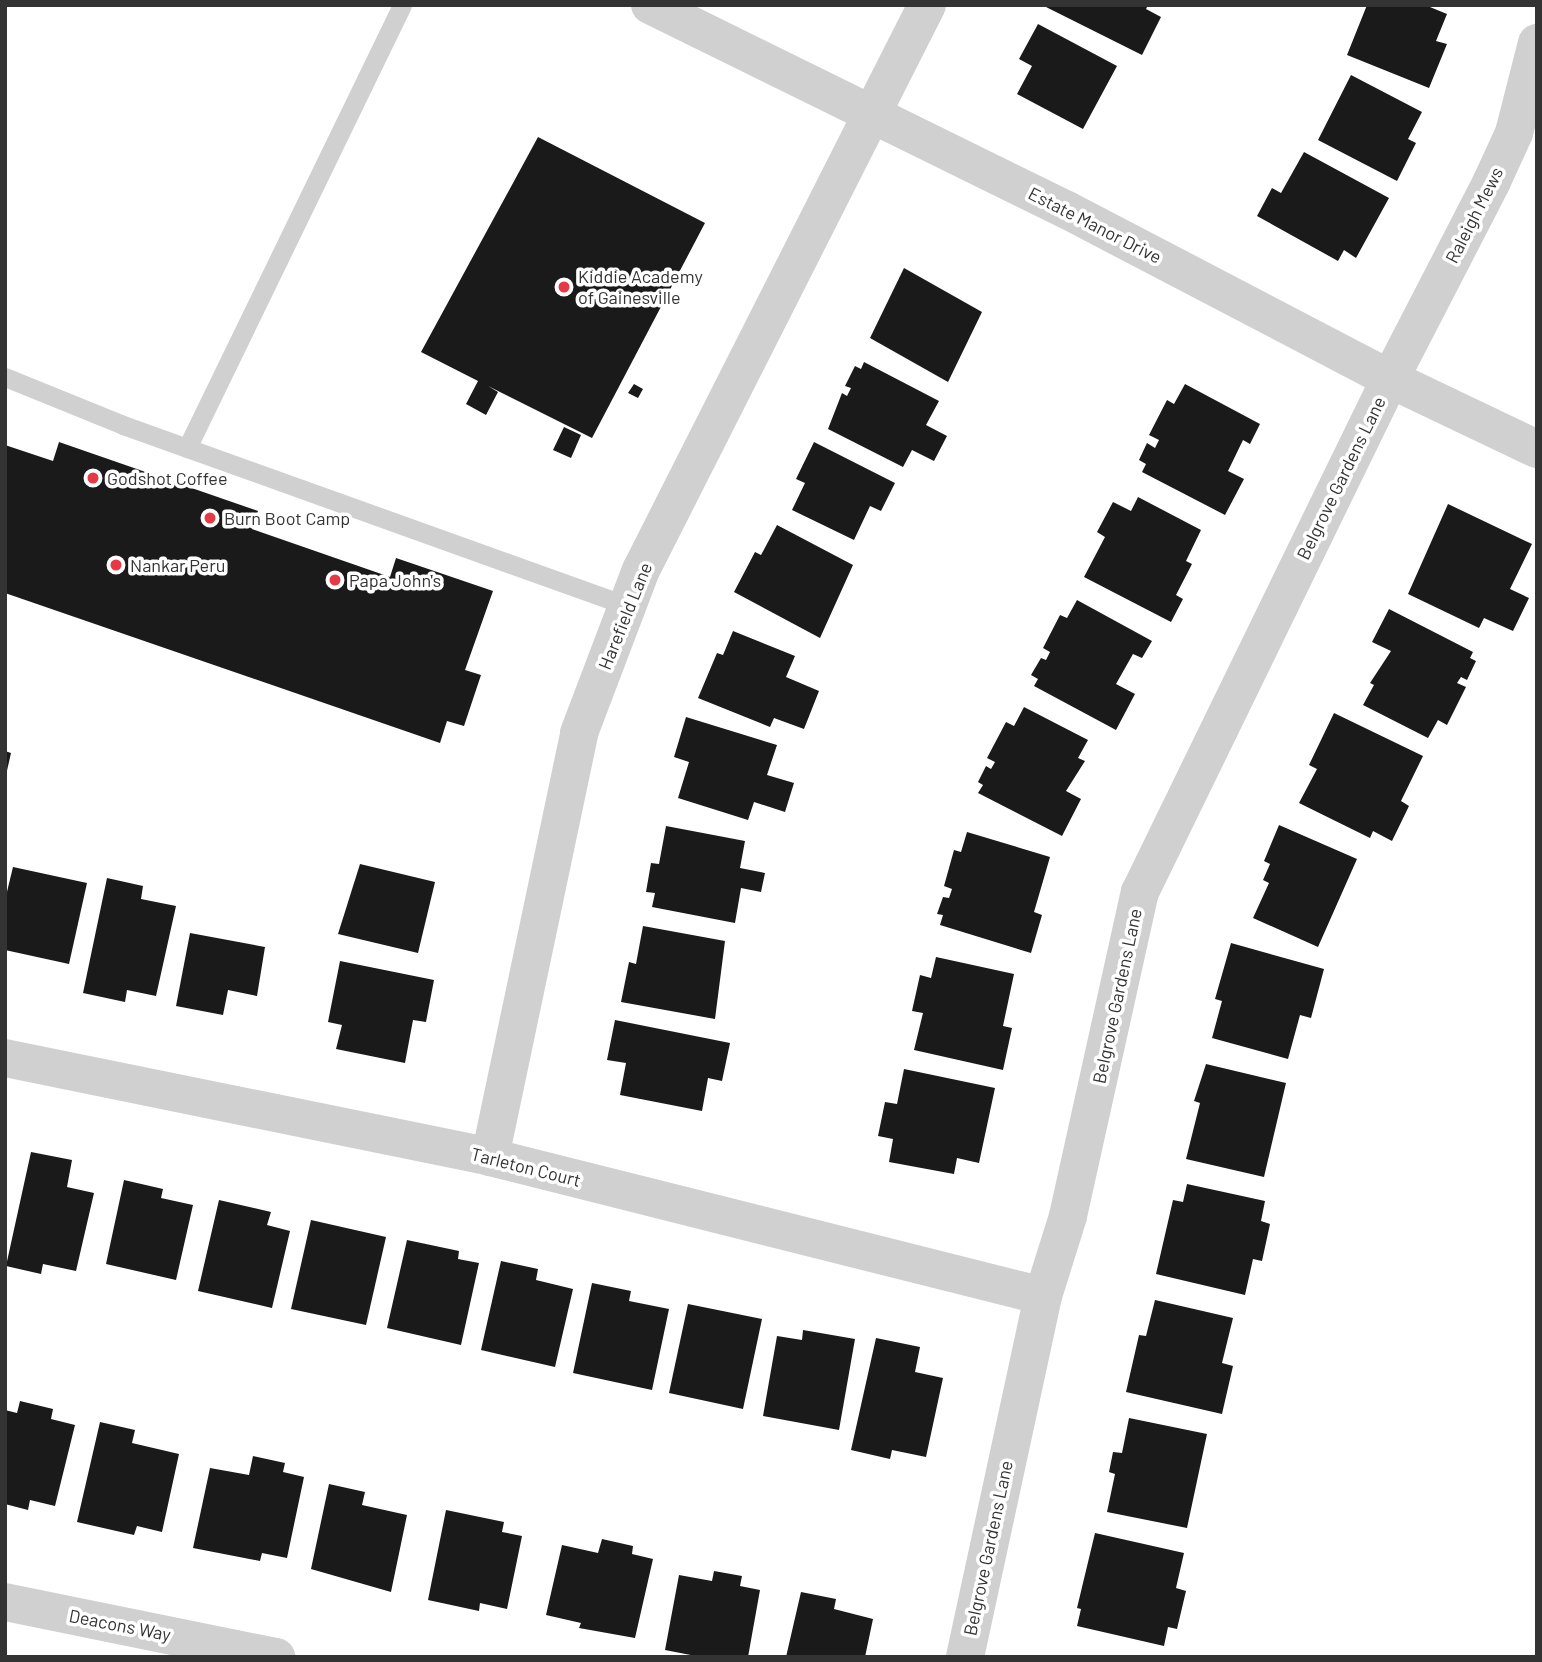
<!DOCTYPE html>
<style>
body{margin:0}
#map{position:relative;width:1542px;height:1662px;overflow:hidden;background:#fff;font-family:Barlow,sans-serif}
div>[style]{position:absolute}
.building>*{inset:0;background:#1a1a1a}
.service>*{height:19px;margin:-9.5px;padding:0 9.5px;transform-origin:9.5px;border-radius:9.5px;background:#d0d0d0}
.minor>*{height:38px;margin:-19px;padding:0 19px;transform-origin:19px;border-radius:19px;background:#d0d0d0}
.tertiary>*{height:38px;margin:-19px;padding:0 19px;transform-origin:19px;border-radius:19px;background:#d0d0d0}
.dots>*{width:19px;height:19px;translate:-50% -50%;box-sizing:border-box;border:4px solid #fff;border-radius:50%}
span{translate:-50% -50%;white-space:nowrap;text-align:center;line-height:1.15;-webkit-text-stroke:7px #fff;paint-order:stroke}
.street-label{font-size:18px;color:#333}
.poi-label{font-size:18px;color:#333}
.left{translate:0 -50%;text-align:left}
.frame{position:absolute;inset:0;border:7px solid #333;pointer-events:none}
</style>
<div id="map">
<div class="building">
<i style="clip-path:polygon(1042px 5px,1148px 5px,1146px 9px,1161px 17px,1142px 55px)"></i>
<i style="clip-path:polygon(1367px 5px,1425px 5px,1447px 14px,1436px 41px,1447px 44px,1429px 88px,1347px 55px)"></i>
<i style="clip-path:polygon(1038px 24px,1117px 66px,1083px 129px,1017px 94px,1032px 66px,1019px 59px)"></i>
<i style="clip-path:polygon(1351px 75px,1422px 112px,1408px 139px,1416px 143px,1397px 181px,1318px 140px)"></i>
<i style="clip-path:polygon(538px 137px,705px 223px,592px 438px,488px 386px,498px 392px,486px 415px,466px 404px,478px 381px,421px 352px)"></i>
<i style="clip-path:polygon(1304px 152px,1389px 198px,1356px 258px,1344px 250px,1338px 261px,1257px 216px,1272px 188px,1281px 193px)"></i>
<i style="clip-path:polygon(904px 268px,982px 312px,948px 382px,870px 338px)"></i>
<i style="clip-path:polygon(864px 362px,939px 401px,926px 425px,947px 436px,934px 461px,912px 450px,903px 467px,828px 429px,842px 393px,847px 396px,851px 388px,845px 386px,855px 366px,861px 369px)"></i>
<i style="clip-path:polygon(634px 384px,643px 389px,638px 398px,628px 393px)"></i>
<i style="clip-path:polygon(1185px 384px,1260px 424px,1250px 444px,1243px 440px,1228px 471px,1244px 479px,1225px 515px,1142px 472px,1146px 464px,1139px 460px,1147px 443px,1155px 448px,1159px 440px,1149px 435px,1167px 400px,1174px 404px)"></i>
<i style="clip-path:polygon(564px 427px,581px 435px,571px 458px,553px 450px)"></i>
<i style="clip-path:polygon(59px 442px,258px 511px,252px 529px,390px 577px,396px 558px,493px 591px,465px 670px,481px 675px,464px 726px,447px 721px,440px 743px,5px 593px,5px 445px,53px 461px)"></i>
<i style="clip-path:polygon(814px 442px,895px 483px,881px 511px,870px 506px,854px 540px,792px 510px,805px 483px,796px 479px)"></i>
<i style="clip-path:polygon(1138px 497px,1201px 530px,1186px 561px,1192px 564px,1176px 595px,1183px 599px,1171px 622px,1084px 577px,1105px 537px,1097px 532px,1113px 502px,1131px 511px)"></i>
<i style="clip-path:polygon(1448px 504px,1532px 544px,1510px 589px,1529px 598px,1513px 631px,1484px 618px,1479px 628px,1408px 594px)"></i>
<i style="clip-path:polygon(777px 525px,853px 565px,820px 638px,734px 592px,755px 552px,761px 555px)"></i>
<i style="clip-path:polygon(1077px 600px,1152px 641px,1142px 658px,1133px 654px,1116px 684px,1135px 694px,1116px 730px,1034px 686px,1038px 679px,1031px 675px,1041px 658px,1046px 660px,1050px 652px,1043px 648px,1060px 615px,1067px 618px)"></i>
<i style="clip-path:polygon(1389px 609px,1473px 652px,1470px 658px,1476px 661px,1467px 680px,1461px 677px,1457px 683px,1466px 687px,1447px 725px,1438px 720px,1428px 738px,1363px 705px,1374px 685px,1370px 683px,1391px 651px,1372px 642px)"></i>
<i style="clip-path:polygon(733px 631px,795px 656px,786px 677px,819px 691px,804px 729px,774px 718px,770px 727px,698px 698px,717px 653px,723px 655px)"></i>
<i style="clip-path:polygon(1024px 707px,1088px 740px,1078px 758px,1085px 761px,1066px 791px,1081px 799px,1062px 836px,978px 793px,983px 785px,978px 782px,986px 766px,991px 769px,995px 762px,987px 758px,1006px 722px,1014px 726px)"></i>
<i style="clip-path:polygon(1334px 713px,1423px 756px,1401px 801px,1409px 806px,1392px 841px,1373px 831px,1370px 838px,1299px 803px,1317px 769px,1309px 765px)"></i>
<i style="clip-path:polygon(686px 717px,777px 745px,767px 775px,794px 783px,785px 812px,754px 802px,748px 820px,678px 798px,689px 762px,674px 757px)"></i>
<i style="clip-path:polygon(5px 751px,11px 753px,6px 775px,5px 775px)"></i>
<i style="clip-path:polygon(1279px 825px,1357px 859px,1318px 947px,1253px 918px,1269px 883px,1263px 880px,1270px 864px,1264px 861px)"></i>
<i style="clip-path:polygon(666px 826px,745px 841px,740px 868px,765px 873px,761px 892px,741px 888px,735px 923px,652px 907px,655px 893px,646px 892px,651px 863px,659px 864px)"></i>
<i style="clip-path:polygon(967px 832px,1050px 857px,1034px 912px,1042px 915px,1031px 953px,940px 925px,943px 915px,937px 914px,943px 897px,949px 898px,952px 889px,944px 886px,954px 850px,961px 852px)"></i>
<i style="clip-path:polygon(360px 864px,435px 882px,418px 953px,338px 934px)"></i>
<i style="clip-path:polygon(13px 867px,87px 883px,69px 964px,5px 950px,5px 900px)"></i>
<i style="clip-path:polygon(107px 878px,143px 886px,141px 899px,176px 906px,156px 996px,127px 990px,125px 1002px,83px 993px)"></i>
<i style="clip-path:polygon(643px 926px,725px 941px,715px 1019px,621px 1002px,629px 962px,636px 964px)"></i>
<i style="clip-path:polygon(190px 933px,265px 947px,257px 996px,228px 990px,223px 1015px,176px 1006px)"></i>
<i style="clip-path:polygon(1231px 943px,1324px 969px,1311px 1018px,1300px 1015px,1288px 1059px,1212px 1038px,1222px 1001px,1215px 999px)"></i>
<i style="clip-path:polygon(936px 957px,1014px 974px,1003px 1026px,1012px 1028px,1003px 1070px,914px 1050px,923px 1013px,912px 1011px,920px 975px,931px 978px)"></i>
<i style="clip-path:polygon(340px 961px,434px 980px,426px 1022px,413px 1020px,405px 1063px,336px 1049px,342px 1025px,328px 1022px)"></i>
<i style="clip-path:polygon(615px 1020px,730px 1043px,722px 1081px,708px 1078px,702px 1111px,620px 1095px,626px 1063px,607px 1060px)"></i>
<i style="clip-path:polygon(1206px 1064px,1286px 1083px,1264px 1177px,1186px 1159px,1200px 1103px,1194px 1101px)"></i>
<i style="clip-path:polygon(904px 1069px,995px 1088px,979px 1163px,957px 1158px,954px 1174px,889px 1162px,893px 1139px,878px 1136px,885px 1102px,897px 1104px)"></i>
<i style="clip-path:polygon(31px 1152px,72px 1160px,67px 1187px,94px 1193px,76px 1271px,43px 1264px,41px 1274px,6px 1266px)"></i>
<i style="clip-path:polygon(124px 1180px,163px 1189px,161px 1198px,193px 1205px,176px 1280px,106px 1264px)"></i>
<i style="clip-path:polygon(1187px 1184px,1265px 1201px,1261px 1221px,1270px 1224px,1262px 1261px,1253px 1259px,1245px 1295px,1156px 1274px,1173px 1200px,1183px 1202px)"></i>
<i style="clip-path:polygon(219px 1200px,271px 1212px,267px 1225px,290px 1231px,272px 1308px,198px 1291px)"></i>
<i style="clip-path:polygon(311px 1220px,386px 1237px,366px 1325px,291px 1309px)"></i>
<i style="clip-path:polygon(407px 1240px,459px 1251px,458px 1259px,479px 1263px,461px 1345px,387px 1328px)"></i>
<i style="clip-path:polygon(501px 1261px,538px 1269px,536px 1280px,573px 1289px,555px 1367px,481px 1350px)"></i>
<i style="clip-path:polygon(592px 1283px,631px 1291px,629px 1301px,669px 1309px,652px 1390px,573px 1373px)"></i>
<i style="clip-path:polygon(1155px 1300px,1233px 1318px,1222px 1363px,1233px 1366px,1222px 1414px,1126px 1392px,1139px 1335px,1146px 1336px)"></i>
<i style="clip-path:polygon(688px 1304px,762px 1319px,743px 1409px,669px 1393px)"></i>
<i style="clip-path:polygon(803px 1330px,855px 1339px,839px 1430px,763px 1416px,777px 1336px,802px 1340px)"></i>
<i style="clip-path:polygon(876px 1338px,920px 1347px,915px 1372px,943px 1378px,926px 1457px,892px 1450px,890px 1459px,851px 1450px)"></i>
<i style="clip-path:polygon(20px 1401px,53px 1409px,51px 1419px,75px 1425px,55px 1506px,30px 1500px,28px 1510px,5px 1504px,5px 1410px,17px 1413px)"></i>
<i style="clip-path:polygon(1129px 1418px,1207px 1434px,1187px 1528px,1107px 1512px,1115px 1474px,1109px 1472px,1113px 1452px,1122px 1453px)"></i>
<i style="clip-path:polygon(100px 1422px,135px 1430px,132px 1443px,179px 1454px,162px 1532px,137px 1526px,134px 1535px,77px 1522px)"></i>
<i style="clip-path:polygon(253px 1456px,285px 1463px,283px 1472px,304px 1477px,287px 1558px,262px 1553px,260px 1561px,193px 1548px,210px 1468px,249px 1475px)"></i>
<i style="clip-path:polygon(329px 1484px,365px 1492px,362px 1505px,407px 1515px,391px 1592px,311px 1569px)"></i>
<i style="clip-path:polygon(446px 1510px,504px 1522px,502px 1532px,522px 1536px,507px 1609px,480px 1603px,479px 1611px,428px 1600px)"></i>
<i style="clip-path:polygon(1095px 1533px,1184px 1553px,1176px 1588px,1186px 1591px,1177px 1629px,1168px 1627px,1164px 1646px,1077px 1626px,1081px 1609px,1077px 1608px)"></i>
<i style="clip-path:polygon(602px 1539px,633px 1546px,632px 1554px,653px 1559px,635px 1638px,579px 1628px,581px 1623px,546px 1615px,562px 1545px,598px 1553px)"></i>
<i style="clip-path:polygon(714px 1571px,742px 1576px,740px 1586px,760px 1590px,748px 1657px,701px 1657px,665px 1650px,679px 1575px,712px 1581px)"></i>
<i style="clip-path:polygon(801px 1592px,836px 1599px,834px 1609px,873px 1619px,865px 1657px,786px 1657px)"></i>
</div>
<div class="service">
<i style="left:5px;top:377px;width:127px;rotate:22.1deg"></i>
<i style="left:123px;top:425px;width:536px;rotate:19.72deg"></i>
<i style="left:187px;top:448px;width:492px;rotate:-64.1deg"></i>
</div>
<div class="minor">
<i style="left:5px;top:1058px;width:495px;rotate:11.5deg"></i>
<i style="left:490px;top:1157px;width:570px;rotate:14.11deg"></i>
<i style="left:490px;top:1157px;width:433px;rotate:-78.1deg"></i>
<i style="left:579px;top:733px;width:174px;rotate:-69.2deg"></i>
<i style="left:641px;top:570px;width:633px;rotate:-63.15deg"></i>
<i style="left:5px;top:1602px;width:277px;rotate:11.5deg"></i>
<i style="left:965px;top:1657px;width:369px;rotate:-77.8deg"></i>
<i style="left:1043px;top:1296px;width:84px;rotate:-72.6deg"></i>
<i style="left:1068px;top:1216px;width:332px;rotate:-77.5deg"></i>
<i style="left:1140px;top:892px;width:571px;rotate:-64.02deg"></i>
<i style="left:1390px;top:379px;width:223px;rotate:-62.7deg"></i>
<i style="left:1492px;top:181px;width:53px;rotate:-65.4deg"></i>
<i style="left:1514px;top:133px;width:93px;rotate:-75.7deg"></i>
</div>
<div class="tertiary">
<i style="left:650px;top:5px;width:465px;rotate:26.2deg"></i>
<i style="left:1067px;top:210px;width:365px;rotate:27.6deg"></i>
<i style="left:1390px;top:379px;width:163px;rotate:25.5deg"></i>
</div>
<div class="dots">
<i style="left:564px;top:287px;background:#e63946"></i>
<i style="left:93px;top:478px;background:#e63946"></i>
<i style="left:210px;top:518px;background:#e63946"></i>
<i style="left:116px;top:565px;background:#e63946"></i>
<i style="left:335px;top:580px;background:#e63946"></i>
</div>
<div class="street-label">
<span style="left:1474px;top:215px;rotate:-63deg">Raleigh Mews</span>
<span style="left:1095px;top:225px;rotate:27deg">Estate Manor Drive</span>
<span style="left:1341px;top:478px;rotate:-64deg">Belgrove Gardens Lane</span>
<span style="left:625px;top:616px;rotate:-68deg">Harefield Lane</span>
<span style="left:1117px;top:996px;rotate:-78deg">Belgrove Gardens Lane</span>
<span style="left:526px;top:1167px;rotate:14deg">Tarleton Court</span>
<span style="left:988px;top:1548px;rotate:-78deg">Belgrove Gardens Lane</span>
<span style="left:120px;top:1625px;rotate:11deg">Deacons Way</span>
</div>
<div class="poi-label">
<span class="left" style="left:578px;top:287px">Kiddie Academy<br>of Gainesville</span>
<span class="left" style="left:107px;top:478px">Godshot Coffee</span>
<span class="left" style="left:224px;top:518px">Burn Boot Camp</span>
<span class="left" style="left:130px;top:565px">Nankar Peru</span>
<span class="left" style="left:349px;top:580px">Papa John's</span>
</div>
<div class="frame"></div>
</div>
